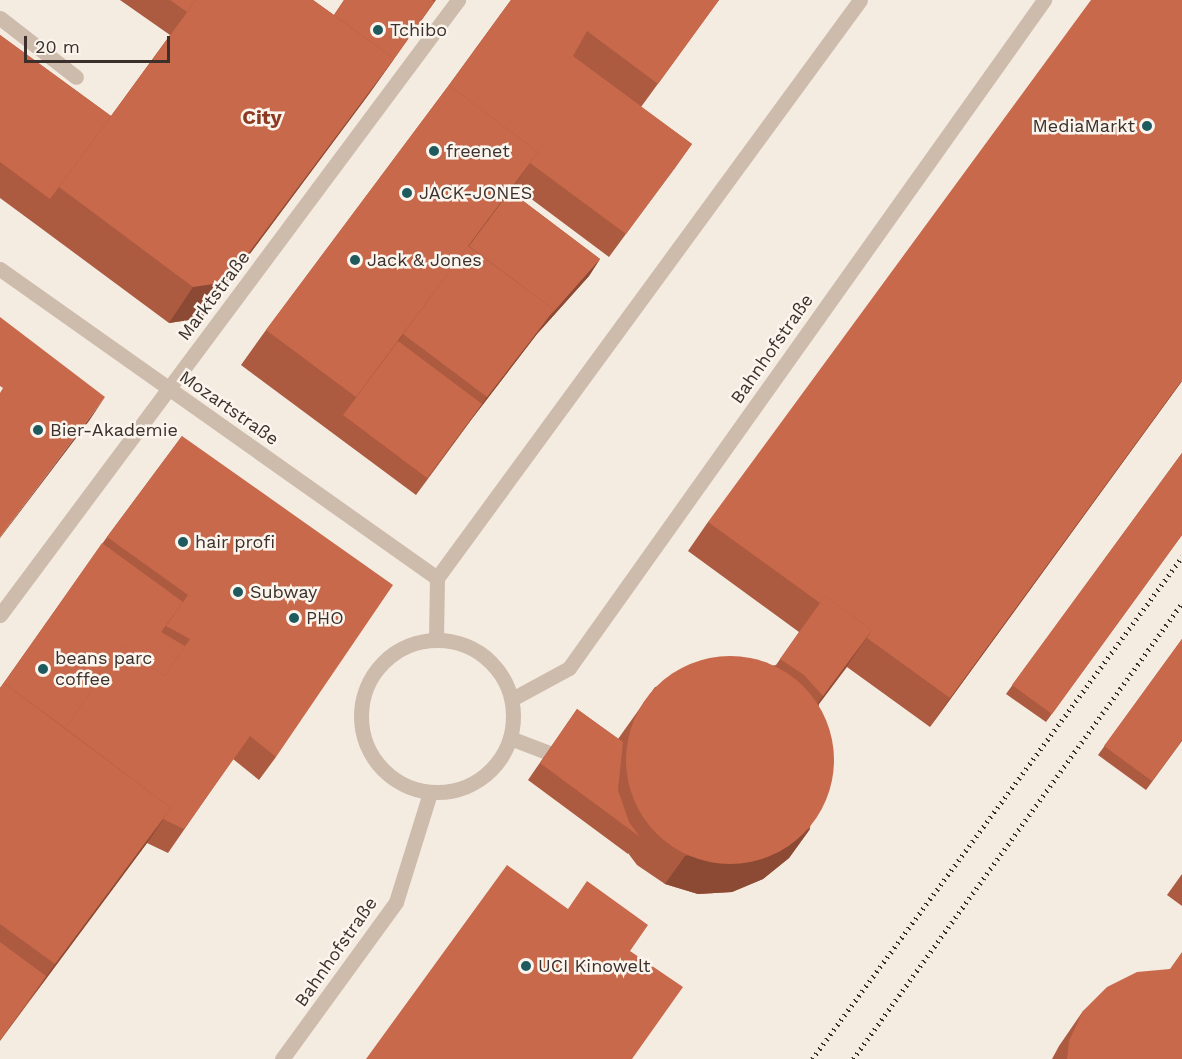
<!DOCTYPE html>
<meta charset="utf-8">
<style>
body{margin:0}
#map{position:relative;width:1182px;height:1059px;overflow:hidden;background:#f4ebe1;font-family:"Work Sans",sans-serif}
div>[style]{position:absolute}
.service>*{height:15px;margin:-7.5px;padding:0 7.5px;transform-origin:7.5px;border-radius:7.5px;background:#cdbbac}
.pedestrian>*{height:15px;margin:-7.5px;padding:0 7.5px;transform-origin:7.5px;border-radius:7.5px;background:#cdbbac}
.minor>*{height:15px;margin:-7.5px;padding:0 7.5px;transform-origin:7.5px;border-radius:7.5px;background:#cdbbac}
.minor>.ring{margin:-7.5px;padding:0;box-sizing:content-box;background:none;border:15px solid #cdbbac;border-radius:50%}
.rail>*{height:4.5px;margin-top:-2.25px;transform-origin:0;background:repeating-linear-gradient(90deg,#3b302b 0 1.5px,transparent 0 6px)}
.wall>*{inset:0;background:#ac5a40}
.shaded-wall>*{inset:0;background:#8c4a34}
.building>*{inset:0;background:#c8694b}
.round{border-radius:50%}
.dots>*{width:16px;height:16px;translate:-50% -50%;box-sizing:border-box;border:3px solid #fbf5ee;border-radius:50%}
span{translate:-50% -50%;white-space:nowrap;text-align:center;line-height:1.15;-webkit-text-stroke:5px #fbf5ee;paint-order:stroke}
.poi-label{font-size:18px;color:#3b302b}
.left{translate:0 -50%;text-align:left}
.right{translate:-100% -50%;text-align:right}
.street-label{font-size:18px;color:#3b302b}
.neighbourhood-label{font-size:20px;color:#8c3b22;font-weight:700}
.scale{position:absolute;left:24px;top:36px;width:146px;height:27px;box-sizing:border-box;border:3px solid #3b302b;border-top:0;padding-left:8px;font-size:18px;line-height:21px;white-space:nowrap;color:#3b302b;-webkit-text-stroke:4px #fbf5ee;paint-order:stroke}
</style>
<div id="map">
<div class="service">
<i style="left:0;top:18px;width:96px;rotate:37.8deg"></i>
<i style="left:510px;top:738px;width:40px;rotate:21deg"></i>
</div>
<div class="pedestrian">
<i style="left:0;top:269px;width:535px;rotate:35.26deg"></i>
<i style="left:0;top:615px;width:767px;rotate:-53.32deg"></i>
<i style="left:436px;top:640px;width:62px;rotate:-89.1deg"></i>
<i style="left:437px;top:578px;width:716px;rotate:-53.8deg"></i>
<i style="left:512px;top:699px;width:65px;rotate:-28.5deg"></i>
<i style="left:569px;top:668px;width:820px;rotate:-54.58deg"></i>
</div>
<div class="minor">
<i class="ring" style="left:361px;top:640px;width:137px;height:137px"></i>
<i style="left:282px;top:1059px;width:194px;rotate:-54deg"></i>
<i style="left:396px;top:902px;width:114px;rotate:-72.7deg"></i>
</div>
<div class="rail">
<i style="left:812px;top:1059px;width:624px;rotate:-53.61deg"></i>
<i style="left:853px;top:1059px;width:562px;rotate:-54.19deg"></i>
</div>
<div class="wall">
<i style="clip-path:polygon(120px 0,313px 0,334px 15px,344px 0,436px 0,369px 94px,202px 318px,169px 323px,34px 223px,35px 221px,34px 223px,0 198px,0 35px,111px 116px,170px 35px)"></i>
<i style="clip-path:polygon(511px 0,719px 0,641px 107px,692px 144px,609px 257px,514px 186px,510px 191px,600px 259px,589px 276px,537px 334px,471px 420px,416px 495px,241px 365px,266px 330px,449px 85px)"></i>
<i style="clip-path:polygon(1182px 381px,930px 727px,847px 667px,819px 704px,810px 829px,789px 858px,763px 879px,732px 892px,698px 894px,665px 884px,637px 865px,628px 853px,628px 854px,528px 780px,577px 709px,618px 739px,655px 687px,776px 665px,799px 632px,688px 551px,708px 522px)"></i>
<i style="clip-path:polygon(182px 436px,276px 757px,259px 780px,233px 759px,168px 853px,147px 843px,0 1041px,0 688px,107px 537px)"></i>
<i style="clip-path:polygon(1182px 453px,1182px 535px,1046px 722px,1006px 694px)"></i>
<i style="clip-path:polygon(1182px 639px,1182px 741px,1146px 790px,1098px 755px)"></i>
<i style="clip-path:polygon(1182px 874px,1182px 906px,1167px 895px)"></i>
<i style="clip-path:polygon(1170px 969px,1182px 1059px,1052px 1059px,1059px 1046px,1083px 1011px)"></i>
</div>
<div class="shaded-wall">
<i style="clip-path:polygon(394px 59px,369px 94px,202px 318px,169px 323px,193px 287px)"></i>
<i style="clip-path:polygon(692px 144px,675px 168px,609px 257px,626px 234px)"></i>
<i style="clip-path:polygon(538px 152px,513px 187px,343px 415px,356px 397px)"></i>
<i style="clip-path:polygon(600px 259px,589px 276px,537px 334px,471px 420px,416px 495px,487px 397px,554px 310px)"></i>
<i style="clip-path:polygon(1182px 380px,1182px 381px,930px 727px,950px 698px)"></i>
<i style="clip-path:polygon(105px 397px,89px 421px,0 538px,0 537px)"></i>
<i style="clip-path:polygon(872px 630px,847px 666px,798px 732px,823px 696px)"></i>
<i style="clip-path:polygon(171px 808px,147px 843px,30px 1000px,55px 964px)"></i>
<i style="clip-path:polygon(810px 829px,789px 858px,763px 879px,732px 892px,698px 894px,665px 884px,685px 856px)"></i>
</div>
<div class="building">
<i style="clip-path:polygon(170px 0,196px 0,187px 12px)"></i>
<i style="clip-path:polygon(196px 0,313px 0,394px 59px,227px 282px,193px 287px,59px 187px)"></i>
<i style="clip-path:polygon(344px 0,432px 0,434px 2px,394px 59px,334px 15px)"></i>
<i style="clip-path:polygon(511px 0,719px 0,658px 84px,587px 31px,573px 56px,692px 144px,626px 234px,530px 163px,538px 152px,449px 85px)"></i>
<i style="clip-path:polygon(1091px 0,1182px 0,1182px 380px,950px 698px,867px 638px,872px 630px,825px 596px,820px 603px,708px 522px)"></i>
<i style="clip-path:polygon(0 35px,111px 116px,50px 199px,0 162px)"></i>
<i style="clip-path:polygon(449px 85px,538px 152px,356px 397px,266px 330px)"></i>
<i style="clip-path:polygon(510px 191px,600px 259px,549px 317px,554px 310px,469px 246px)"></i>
<i style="clip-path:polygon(468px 246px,554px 310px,487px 397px,403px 334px)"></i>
<i style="clip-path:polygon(0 317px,105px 397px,0 537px,0 393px,3px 388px,0 386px)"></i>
<i style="clip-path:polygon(398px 341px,482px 404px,427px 478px,343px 415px)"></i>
<i style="clip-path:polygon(182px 436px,393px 585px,276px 757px,250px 736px,184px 829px,163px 819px,171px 808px,65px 728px,122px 647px,164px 676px,190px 639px,166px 626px,188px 595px,107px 537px)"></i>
<i style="clip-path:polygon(1182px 453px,1182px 535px,1052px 714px,1012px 685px)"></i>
<i style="clip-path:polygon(102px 543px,183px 602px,161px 632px,185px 646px,164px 676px,122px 647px,65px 728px,4px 683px)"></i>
<i style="clip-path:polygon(825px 596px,872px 630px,823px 696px,804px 675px,780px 659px)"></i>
<i style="clip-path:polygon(1182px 639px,1182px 740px,1152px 781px,1104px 746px)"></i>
<i class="round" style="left:626px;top:656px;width:208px;height:208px"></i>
<i style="clip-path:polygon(4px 683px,171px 808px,55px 964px,0 924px,0 688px)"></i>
<i style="clip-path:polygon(577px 709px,623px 742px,618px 790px,629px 822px,640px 837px,540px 763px)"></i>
<i style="clip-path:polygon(507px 865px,568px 909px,587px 881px,648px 925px,630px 951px,683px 987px,632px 1059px,366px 1059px)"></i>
<i style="clip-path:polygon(0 942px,46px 976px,0 1040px)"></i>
<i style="clip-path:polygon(1182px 952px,1182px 1059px,1067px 1059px,1069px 1041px,1083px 1011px,1107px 987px,1137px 972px,1170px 969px)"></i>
</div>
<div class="dots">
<i style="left:378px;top:30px;background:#1f5a5e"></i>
<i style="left:1147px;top:126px;background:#1f5a5e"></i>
<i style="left:434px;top:151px;background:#1f5a5e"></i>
<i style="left:407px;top:193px;background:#1f5a5e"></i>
<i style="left:355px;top:260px;background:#1f5a5e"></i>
<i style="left:38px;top:430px;background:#1f5a5e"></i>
<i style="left:183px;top:542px;background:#1f5a5e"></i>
<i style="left:238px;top:592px;background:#1f5a5e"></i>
<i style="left:294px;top:618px;background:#1f5a5e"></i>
<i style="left:43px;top:669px;background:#1f5a5e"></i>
<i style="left:526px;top:966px;background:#1f5a5e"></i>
</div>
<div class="poi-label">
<span class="left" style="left:390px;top:30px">Tchibo</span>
<span class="right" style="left:1135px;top:126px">MediaMarkt</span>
<span class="left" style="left:446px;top:151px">freenet</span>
<span class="left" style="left:419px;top:193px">JACK-JONES</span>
<span class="left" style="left:367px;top:260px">Jack &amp; Jones</span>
<span class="left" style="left:50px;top:430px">Bier-Akademie</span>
<span class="left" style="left:195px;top:542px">hair profi</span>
<span class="left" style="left:250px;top:592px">Subway</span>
<span class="left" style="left:306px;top:618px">PHO</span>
<span class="left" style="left:55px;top:669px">beans parc<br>coffee</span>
<span class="left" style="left:538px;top:966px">UCI Kinowelt</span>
</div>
<div class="street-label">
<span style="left:214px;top:296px;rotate:-53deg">Marktstraße</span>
<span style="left:772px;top:349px;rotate:-55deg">Bahnhofstraße</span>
<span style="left:229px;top:408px;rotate:35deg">Mozartstraße</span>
<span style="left:336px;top:952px;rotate:-55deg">Bahnhofstraße</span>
</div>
<div class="neighbourhood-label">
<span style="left:262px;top:117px">City</span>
</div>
<div class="scale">20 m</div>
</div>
